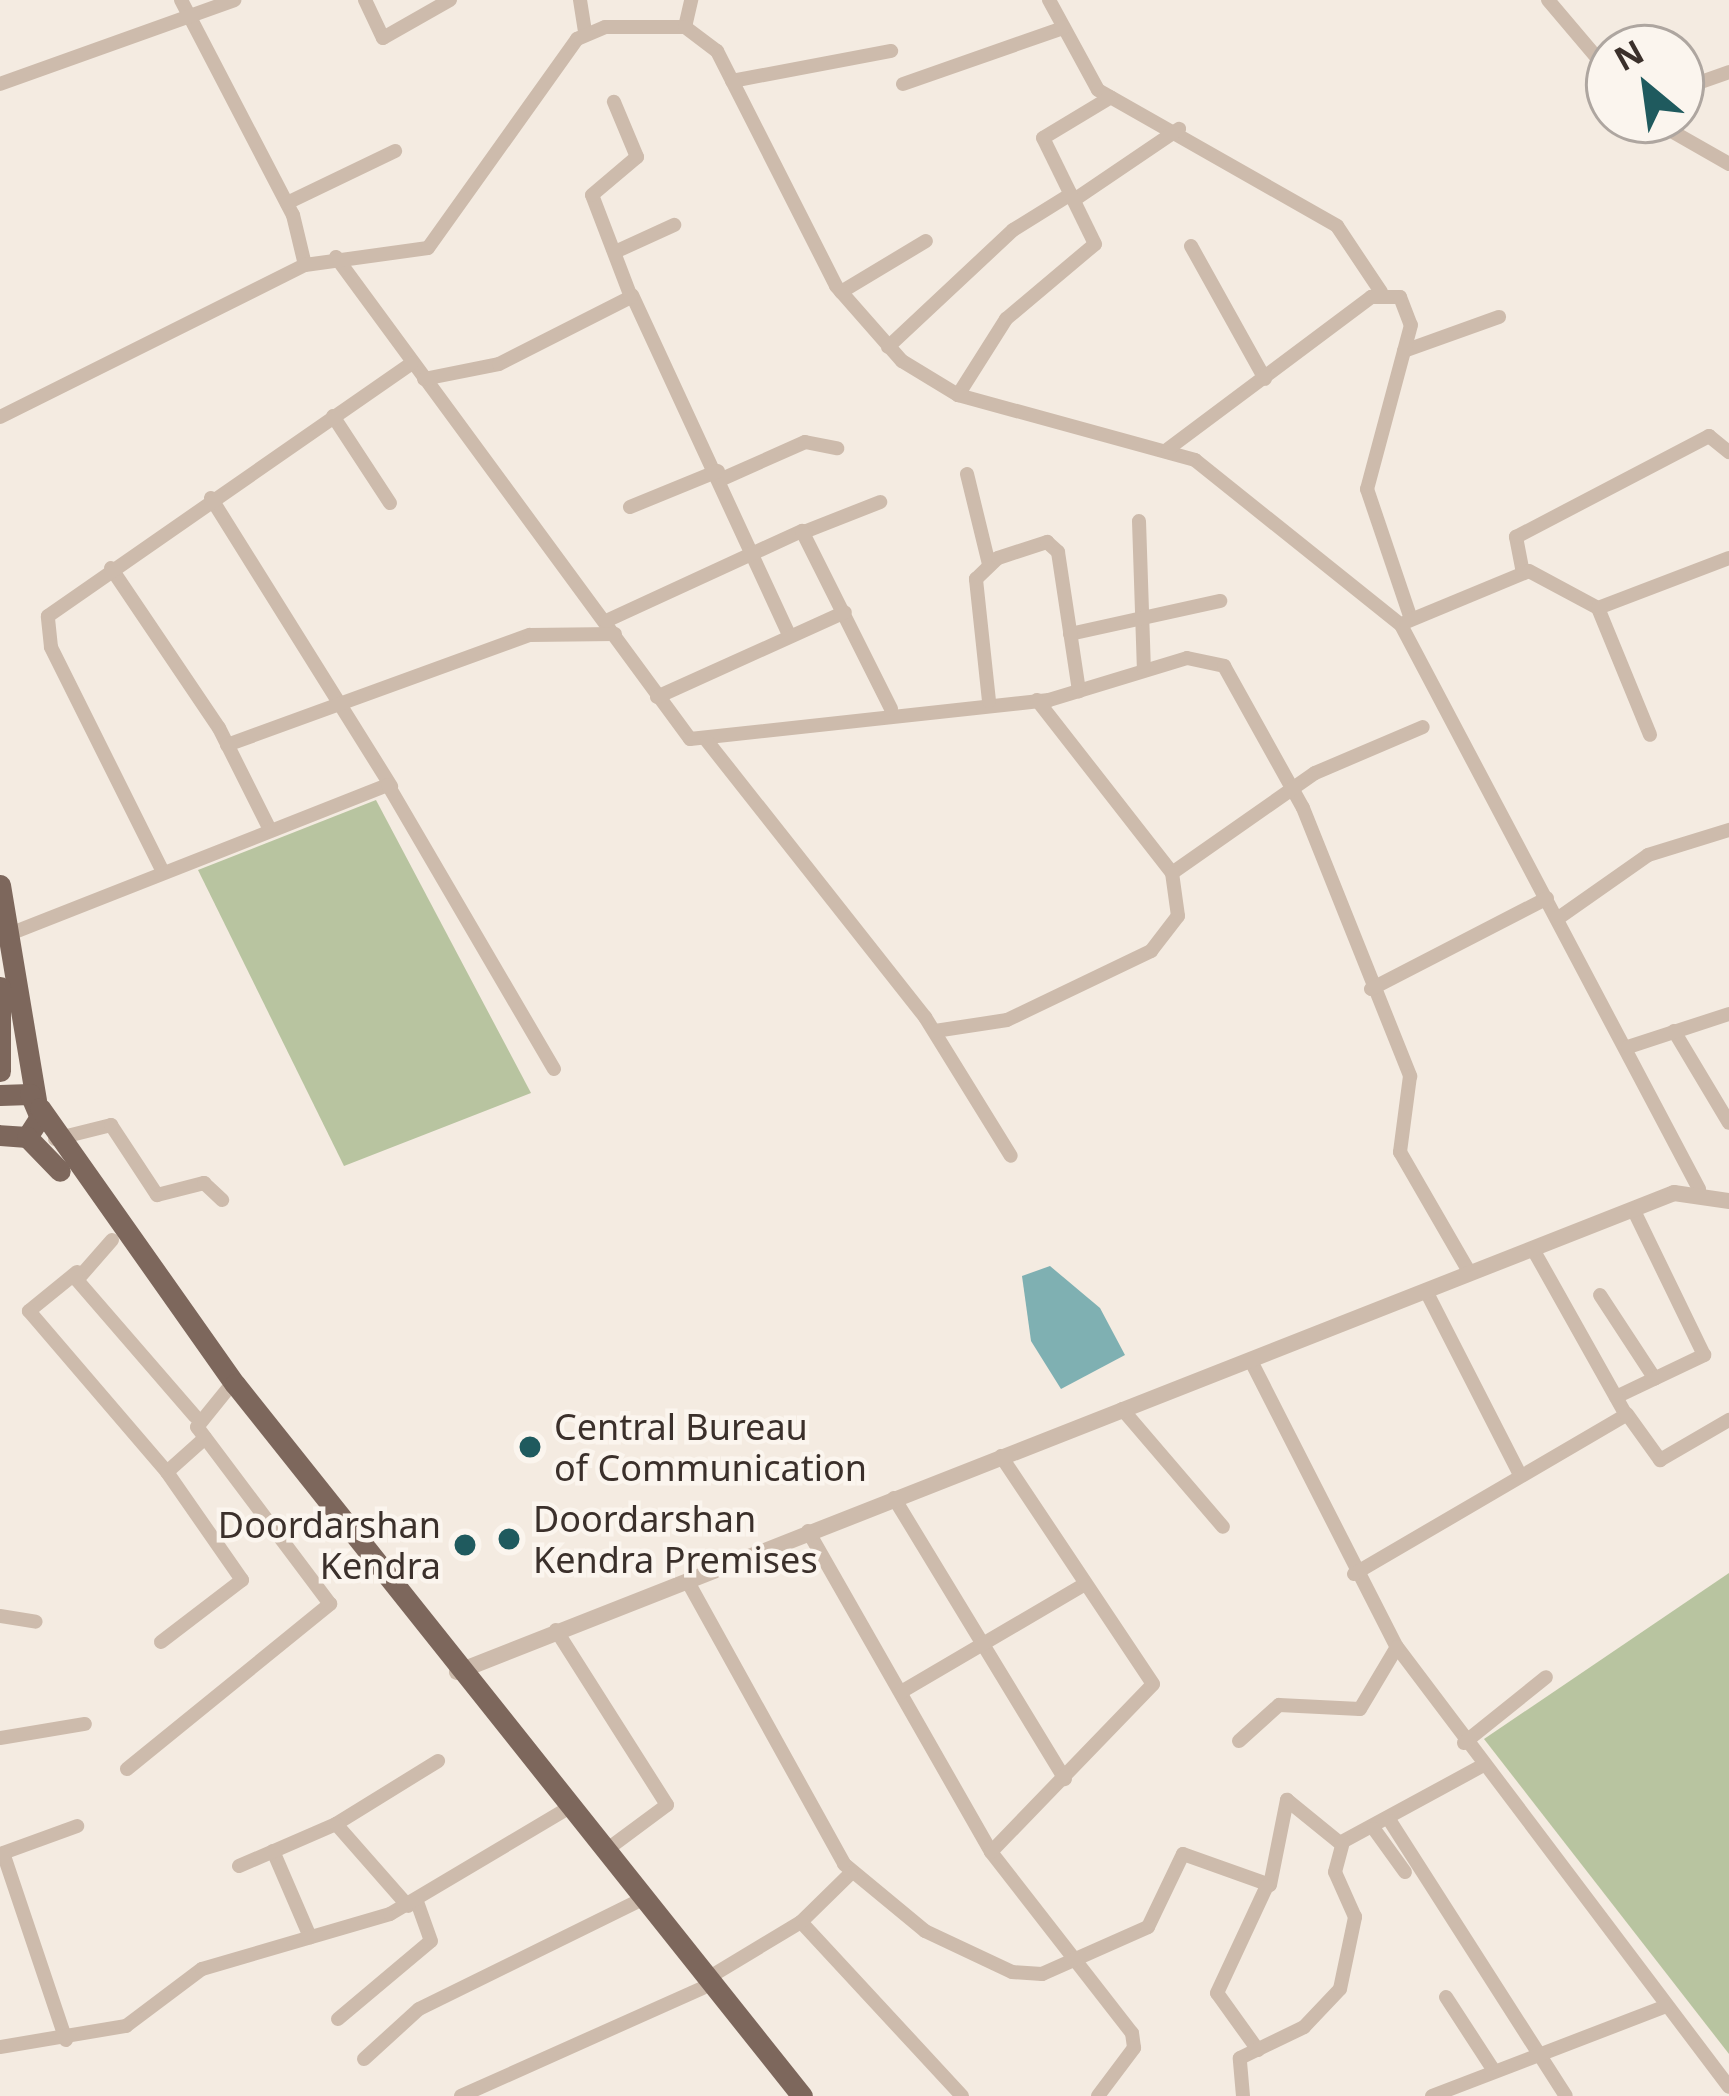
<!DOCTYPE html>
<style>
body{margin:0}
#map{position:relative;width:1729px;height:2096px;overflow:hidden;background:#f4ebe1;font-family:"Noto Sans",sans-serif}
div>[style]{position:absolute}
.green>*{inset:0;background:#b8c4a0}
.water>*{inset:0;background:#7fb0b2}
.minor>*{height:14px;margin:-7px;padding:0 7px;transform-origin:7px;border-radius:7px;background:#cdbbac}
.tertiary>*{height:16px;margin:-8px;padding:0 8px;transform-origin:8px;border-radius:8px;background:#cdbbac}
.primary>*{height:21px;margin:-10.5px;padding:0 10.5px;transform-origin:10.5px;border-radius:10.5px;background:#7d675c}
.dots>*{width:33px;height:33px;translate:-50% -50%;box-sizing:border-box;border:6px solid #fbf5ee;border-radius:50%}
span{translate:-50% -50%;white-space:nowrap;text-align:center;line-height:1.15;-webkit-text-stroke:9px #fbf5ee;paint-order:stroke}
.poi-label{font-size:36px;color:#3b302b}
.left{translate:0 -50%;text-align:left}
.right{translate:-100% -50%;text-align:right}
.north{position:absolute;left:1585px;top:24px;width:120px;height:120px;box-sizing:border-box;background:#fbf5ee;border:3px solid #aea6a0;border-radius:50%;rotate:331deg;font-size:33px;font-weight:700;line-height:48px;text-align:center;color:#3b302b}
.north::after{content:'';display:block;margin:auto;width:42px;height:54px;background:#1f5a5e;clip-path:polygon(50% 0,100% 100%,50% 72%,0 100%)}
</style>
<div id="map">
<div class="green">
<i style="clip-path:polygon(376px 800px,531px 1093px,344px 1166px,198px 870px)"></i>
<i style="clip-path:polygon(1729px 1573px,1729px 2054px,1484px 1739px)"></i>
</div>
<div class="water">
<i style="clip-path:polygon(1050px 1266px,1100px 1308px,1125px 1355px,1061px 1389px,1031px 1341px,1022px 1276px)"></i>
</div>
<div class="minor">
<i style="left:181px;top:0;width:242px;rotate:62.5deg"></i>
<i style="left:293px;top:215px;width:51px;rotate:76.5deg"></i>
<i style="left:365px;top:0;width:42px;rotate:64.7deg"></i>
<i style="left:383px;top:38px;width:77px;rotate:-29.6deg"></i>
<i style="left:580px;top:0;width:33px;rotate:81deg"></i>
<i style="left:1049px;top:0;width:102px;rotate:61.4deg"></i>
<i style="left:1098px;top:90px;width:275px;rotate:29.6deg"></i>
<i style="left:1337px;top:226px;width:79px;rotate:56.3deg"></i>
<i style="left:1548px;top:0;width:94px;rotate:49.7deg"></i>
<i style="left:685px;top:27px;width:28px;rotate:-77deg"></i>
<i style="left:732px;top:81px;width:162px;rotate:-10.7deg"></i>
<i style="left:0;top:84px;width:249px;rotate:-19.7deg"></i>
<i style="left:903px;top:84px;width:170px;rotate:-19.3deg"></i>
<i style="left:1681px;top:89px;width:51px;rotate:-19.5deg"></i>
<i style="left:1652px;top:120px;width:89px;rotate:29.7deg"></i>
<i style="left:1074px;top:200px;width:127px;rotate:-34.1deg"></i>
<i style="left:287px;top:203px;width:120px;rotate:-25.7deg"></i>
<i style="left:1191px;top:246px;width:152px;rotate:60.9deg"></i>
<i style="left:617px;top:251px;width:63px;rotate:-24.5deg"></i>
<i style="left:336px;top:257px;width:598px;rotate:53.7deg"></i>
<i style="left:690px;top:739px;width:361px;rotate:-6.2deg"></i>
<i style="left:1049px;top:700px;width:144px;rotate:-16.9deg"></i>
<i style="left:1187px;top:658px;width:38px;rotate:12deg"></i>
<i style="left:1224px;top:666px;width:162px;rotate:60.9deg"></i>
<i style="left:1303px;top:808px;width:289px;rotate:68.2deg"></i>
<i style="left:1410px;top:1076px;width:77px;rotate:97.5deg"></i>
<i style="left:1400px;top:1152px;width:140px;rotate:60deg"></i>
<i style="left:841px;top:292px;width:99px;rotate:-31deg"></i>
<i style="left:632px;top:295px;width:374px;rotate:65.2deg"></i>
<i style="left:888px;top:347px;width:171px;rotate:-43.1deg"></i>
<i style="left:1013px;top:230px;width:68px;rotate:-31.8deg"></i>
<i style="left:1404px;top:351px;width:101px;rotate:-19.7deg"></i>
<i style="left:424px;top:379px;width:76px;rotate:-11.3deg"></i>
<i style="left:499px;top:364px;width:148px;rotate:-26.9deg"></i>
<i style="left:631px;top:297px;width:109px;rotate:-110.9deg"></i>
<i style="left:592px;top:195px;width:59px;rotate:-40.2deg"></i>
<i style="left:637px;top:157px;width:60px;rotate:-112.7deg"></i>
<i style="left:958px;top:395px;width:90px;rotate:-57.7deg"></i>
<i style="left:1006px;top:319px;width:116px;rotate:-40.1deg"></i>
<i style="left:1095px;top:244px;width:118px;rotate:-116.1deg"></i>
<i style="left:1043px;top:138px;width:79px;rotate:-31.1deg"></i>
<i style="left:333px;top:416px;width:104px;rotate:56.8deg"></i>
<i style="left:0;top:417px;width:341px;rotate:-26.5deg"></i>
<i style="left:305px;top:265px;width:124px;rotate:-7.9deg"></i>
<i style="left:428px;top:248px;width:257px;rotate:-54.5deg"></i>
<i style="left:577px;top:39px;width:30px;rotate:-23deg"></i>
<i style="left:605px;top:27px;width:80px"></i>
<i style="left:685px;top:27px;width:40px;rotate:37deg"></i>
<i style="left:717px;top:51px;width:263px;rotate:63.1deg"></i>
<i style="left:836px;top:286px;width:100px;rotate:48.7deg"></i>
<i style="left:902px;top:361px;width:66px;rotate:31.3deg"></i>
<i style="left:958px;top:395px;width:246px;rotate:15.3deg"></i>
<i style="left:1195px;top:460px;width:264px;rotate:38.7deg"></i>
<i style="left:1401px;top:625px;width:638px;rotate:62.15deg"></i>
<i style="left:1168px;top:449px;width:254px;rotate:-36.8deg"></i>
<i style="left:1371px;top:297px;width:29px"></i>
<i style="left:1400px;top:297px;width:30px;rotate:69deg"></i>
<i style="left:1411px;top:325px;width:170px;rotate:105deg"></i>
<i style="left:1367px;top:489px;width:137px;rotate:71.3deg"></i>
<i style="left:967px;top:474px;width:93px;rotate:76.3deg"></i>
<i style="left:722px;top:479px;width:91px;rotate:-24deg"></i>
<i style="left:805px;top:442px;width:33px;rotate:11deg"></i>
<i style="left:211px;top:498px;width:340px;rotate:58deg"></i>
<i style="left:630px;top:507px;width:95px;rotate:-22.2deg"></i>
<i style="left:1139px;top:521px;width:148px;rotate:88.1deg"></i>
<i style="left:804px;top:532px;width:82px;rotate:-21.5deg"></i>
<i style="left:111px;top:568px;width:193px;rotate:56deg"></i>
<i style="left:219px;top:728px;width:112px;rotate:63.4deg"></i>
<i style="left:1523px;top:573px;width:37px;rotate:-101deg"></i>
<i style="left:1516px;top:537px;width:218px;rotate:-27.6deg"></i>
<i style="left:1709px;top:436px;width:26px;rotate:39deg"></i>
<i style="left:1598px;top:608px;width:137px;rotate:67.7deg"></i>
<i style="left:606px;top:621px;width:216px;rotate:-24.7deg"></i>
<i style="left:802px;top:531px;width:199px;rotate:63.4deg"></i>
<i style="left:1406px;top:622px;width:133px;rotate:-22.5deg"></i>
<i style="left:1529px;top:571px;width:78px;rotate:28.2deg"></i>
<i style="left:1598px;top:608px;width:140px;rotate:-20.9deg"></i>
<i style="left:1070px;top:634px;width:154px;rotate:-12.4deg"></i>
<i style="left:657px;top:697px;width:206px;rotate:-24.3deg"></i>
<i style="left:1037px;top:700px;width:219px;rotate:52deg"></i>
<i style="left:1172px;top:873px;width:174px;rotate:-35deg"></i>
<i style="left:1315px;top:773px;width:117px;rotate:-23.1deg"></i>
<i style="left:989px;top:701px;width:123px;rotate:-96.1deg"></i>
<i style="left:976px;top:579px;width:30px;rotate:-44deg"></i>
<i style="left:998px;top:558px;width:52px;rotate:-18.1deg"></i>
<i style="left:1047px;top:542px;width:15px;rotate:42deg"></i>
<i style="left:1058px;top:552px;width:141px;rotate:81.4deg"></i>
<i style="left:707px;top:741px;width:352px;rotate:51.7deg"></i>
<i style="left:925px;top:1017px;width:163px;rotate:58.3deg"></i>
<i style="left:227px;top:745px;width:322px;rotate:-20deg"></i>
<i style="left:530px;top:635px;width:85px;rotate:-0.7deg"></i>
<i style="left:162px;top:870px;width:249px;rotate:-116.5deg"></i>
<i style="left:51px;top:647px;width:31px;rotate:-96deg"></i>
<i style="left:48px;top:616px;width:443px;rotate:-34.8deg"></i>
<i style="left:1557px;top:919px;width:111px;rotate:-35.1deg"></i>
<i style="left:1648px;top:855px;width:85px;rotate:-17.2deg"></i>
<i style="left:7px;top:935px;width:409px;rotate:-21.5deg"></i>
<i style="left:388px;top:785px;width:329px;rotate:59.7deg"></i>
<i style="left:1371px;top:989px;width:198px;rotate:-27.3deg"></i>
<i style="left:935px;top:1031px;width:73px;rotate:-8.7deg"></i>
<i style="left:1007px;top:1020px;width:160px;rotate:-25.6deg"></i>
<i style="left:1151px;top:951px;width:44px;rotate:-52.4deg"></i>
<i style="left:1178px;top:916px;width:43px;rotate:-97.9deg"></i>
<i style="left:1674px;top:1031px;width:107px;rotate:59.1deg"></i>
<i style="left:1628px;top:1047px;width:106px;rotate:-18.1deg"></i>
<i style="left:55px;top:1139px;width:58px;rotate:-14deg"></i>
<i style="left:111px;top:1125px;width:84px;rotate:56.7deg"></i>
<i style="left:157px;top:1195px;width:49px;rotate:-14.3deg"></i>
<i style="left:204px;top:1183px;width:25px;rotate:43deg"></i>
<i style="left:112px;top:1240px;width:53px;rotate:131.2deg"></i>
<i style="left:77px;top:1280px;width:180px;rotate:49.1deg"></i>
<i style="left:77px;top:1272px;width:62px;rotate:140.9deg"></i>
<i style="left:29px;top:1311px;width:212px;rotate:49.4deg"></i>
<i style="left:1426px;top:1291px;width:207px;rotate:62.9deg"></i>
<i style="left:1600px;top:1295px;width:100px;rotate:56.8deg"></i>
<i style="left:1252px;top:1363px;width:319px;rotate:63deg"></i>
<i style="left:1397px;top:1647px;width:551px;rotate:52.96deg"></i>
<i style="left:1616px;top:1397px;width:98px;rotate:-25.5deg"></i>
<i style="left:1704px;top:1355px;width:160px;rotate:-115.9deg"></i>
<i style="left:1122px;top:1409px;width:155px;rotate:49.4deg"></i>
<i style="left:1627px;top:1414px;width:57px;rotate:54.3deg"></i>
<i style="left:1660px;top:1460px;width:80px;rotate:-30.1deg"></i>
<i style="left:894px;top:1498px;width:329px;rotate:58.7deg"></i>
<i style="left:808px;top:1531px;width:369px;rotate:60.3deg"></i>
<i style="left:991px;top:1852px;width:229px;rotate:52.1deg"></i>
<i style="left:1132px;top:2033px;width:15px;rotate:82deg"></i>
<i style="left:1134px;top:2048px;width:60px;rotate:126.9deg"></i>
<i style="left:1354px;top:1574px;width:315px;rotate:-30.3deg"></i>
<i style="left:1626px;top:1415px;width:188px;rotate:-119.3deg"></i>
<i style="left:688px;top:1582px;width:322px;rotate:61deg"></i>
<i style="left:844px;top:1864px;width:105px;rotate:39.6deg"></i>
<i style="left:925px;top:1931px;width:96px;rotate:25.2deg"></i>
<i style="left:1012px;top:1972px;width:30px;rotate:4deg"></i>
<i style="left:1042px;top:1974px;width:116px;rotate:-23.9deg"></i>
<i style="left:1148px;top:1927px;width:81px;rotate:-64.4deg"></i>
<i style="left:1183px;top:1854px;width:92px;rotate:19.6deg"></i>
<i style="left:1270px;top:1885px;width:87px;rotate:-78.7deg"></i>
<i style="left:1287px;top:1800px;width:68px;rotate:39.1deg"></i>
<i style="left:1340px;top:1843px;width:162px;rotate:-28.5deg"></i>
<i style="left:0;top:1616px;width:36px;rotate:9deg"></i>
<i style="left:556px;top:1630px;width:207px;rotate:57.6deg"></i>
<i style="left:667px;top:1805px;width:72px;rotate:143.4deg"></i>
<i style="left:161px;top:1642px;width:102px;rotate:-37.4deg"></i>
<i style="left:242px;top:1580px;width:131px;rotate:-124.8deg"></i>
<i style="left:167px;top:1472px;width:51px;rotate:-41.8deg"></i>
<i style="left:901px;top:1692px;width:213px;rotate:-30.4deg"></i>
<i style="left:0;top:1738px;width:86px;rotate:-9.4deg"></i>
<i style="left:1239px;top:1741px;width:54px;rotate:-42deg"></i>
<i style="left:1279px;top:1705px;width:81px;rotate:2.8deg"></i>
<i style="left:1360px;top:1709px;width:72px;rotate:-59.2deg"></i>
<i style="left:1464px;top:1743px;width:105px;rotate:-38.8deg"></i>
<i style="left:127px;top:1769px;width:262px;rotate:-39.1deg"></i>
<i style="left:330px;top:1604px;width:221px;rotate:-126.9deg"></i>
<i style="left:197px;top:1427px;width:48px;rotate:-51deg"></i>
<i style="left:1390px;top:1821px;width:326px;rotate:57.4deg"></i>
<i style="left:336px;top:1824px;width:120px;rotate:-31.7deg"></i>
<i style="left:1374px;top:1829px;width:53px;rotate:54.2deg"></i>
<i style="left:273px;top:1851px;width:94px;rotate:66.7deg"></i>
<i style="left:991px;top:1852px;width:233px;rotate:-46deg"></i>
<i style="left:1153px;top:1684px;width:274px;rotate:-123.7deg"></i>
<i style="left:239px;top:1866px;width:106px;rotate:-23.4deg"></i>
<i style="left:336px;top:1824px;width:109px;rotate:48.7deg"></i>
<i style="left:851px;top:1873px;width:70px;rotate:135.6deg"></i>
<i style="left:801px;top:1922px;width:237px;rotate:47.2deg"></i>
<i style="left:708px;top:1978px;width:109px;rotate:-31.1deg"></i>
<i style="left:1446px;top:1997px;width:88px;rotate:57deg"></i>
<i style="left:338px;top:2019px;width:121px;rotate:-40deg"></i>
<i style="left:431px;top:1941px;width:41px;rotate:-109.7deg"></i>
<i style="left:66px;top:2040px;width:197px;rotate:-108.6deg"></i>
<i style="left:3px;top:1853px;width:79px;rotate:-20deg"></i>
<i style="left:0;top:2047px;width:128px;rotate:-9.5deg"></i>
<i style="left:126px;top:2026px;width:95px;rotate:-36.9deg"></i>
<i style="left:202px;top:1969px;width:196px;rotate:-16.3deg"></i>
<i style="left:390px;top:1914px;width:204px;rotate:-30.7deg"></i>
<i style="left:1258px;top:2050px;width:70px;rotate:-125.7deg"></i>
<i style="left:1217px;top:1993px;width:118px;rotate:-65deg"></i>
<i style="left:364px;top:2059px;width:74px;rotate:-42.3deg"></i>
<i style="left:419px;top:2009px;width:242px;rotate:-26.2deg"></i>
<i style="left:461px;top:2096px;width:265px;rotate:-24.1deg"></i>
<i style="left:1243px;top:2096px;width:38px;rotate:-95deg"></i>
<i style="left:1240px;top:2058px;width:71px;rotate:-25.8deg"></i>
<i style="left:1304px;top:2027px;width:52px;rotate:-46.5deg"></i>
<i style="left:1340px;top:1989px;width:74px;rotate:-78.2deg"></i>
<i style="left:1355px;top:1917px;width:49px;rotate:-114deg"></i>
<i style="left:1335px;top:1872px;width:31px;rotate:-75deg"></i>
<i style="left:1432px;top:2096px;width:251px;rotate:-21deg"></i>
</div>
<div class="tertiary">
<i style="left:457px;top:1672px;width:1308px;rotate:-21.48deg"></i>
<i style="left:1674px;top:1193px;width:56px;rotate:8.3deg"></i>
</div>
<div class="primary">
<i style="left:0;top:885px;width:218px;rotate:80.5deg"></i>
<i style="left:0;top:1071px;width:84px;rotate:-90deg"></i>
<i style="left:0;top:1095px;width:30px;rotate:-2deg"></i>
<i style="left:30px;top:1094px;width:25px;rotate:67deg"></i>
<i style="left:40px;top:1117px;width:24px;rotate:123deg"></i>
<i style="left:27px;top:1137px;width:27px;rotate:-176deg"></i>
<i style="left:40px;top:1108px;width:338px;rotate:54.8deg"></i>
<i style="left:235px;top:1384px;width:910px;rotate:51.47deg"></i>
<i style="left:27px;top:1137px;width:47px;rotate:45.9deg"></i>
</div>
<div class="dots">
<i style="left:530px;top:1447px;background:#1f5a5e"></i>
<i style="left:509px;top:1539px;background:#1f5a5e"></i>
<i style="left:465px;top:1545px;background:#1f5a5e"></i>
</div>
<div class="poi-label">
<span class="left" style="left:554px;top:1447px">Central Bureau<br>of Communication</span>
<span class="left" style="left:533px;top:1539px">Doordarshan<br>Kendra Premises</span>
<span class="right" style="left:441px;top:1545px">Doordarshan<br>Kendra</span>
</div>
<div class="north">N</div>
</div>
